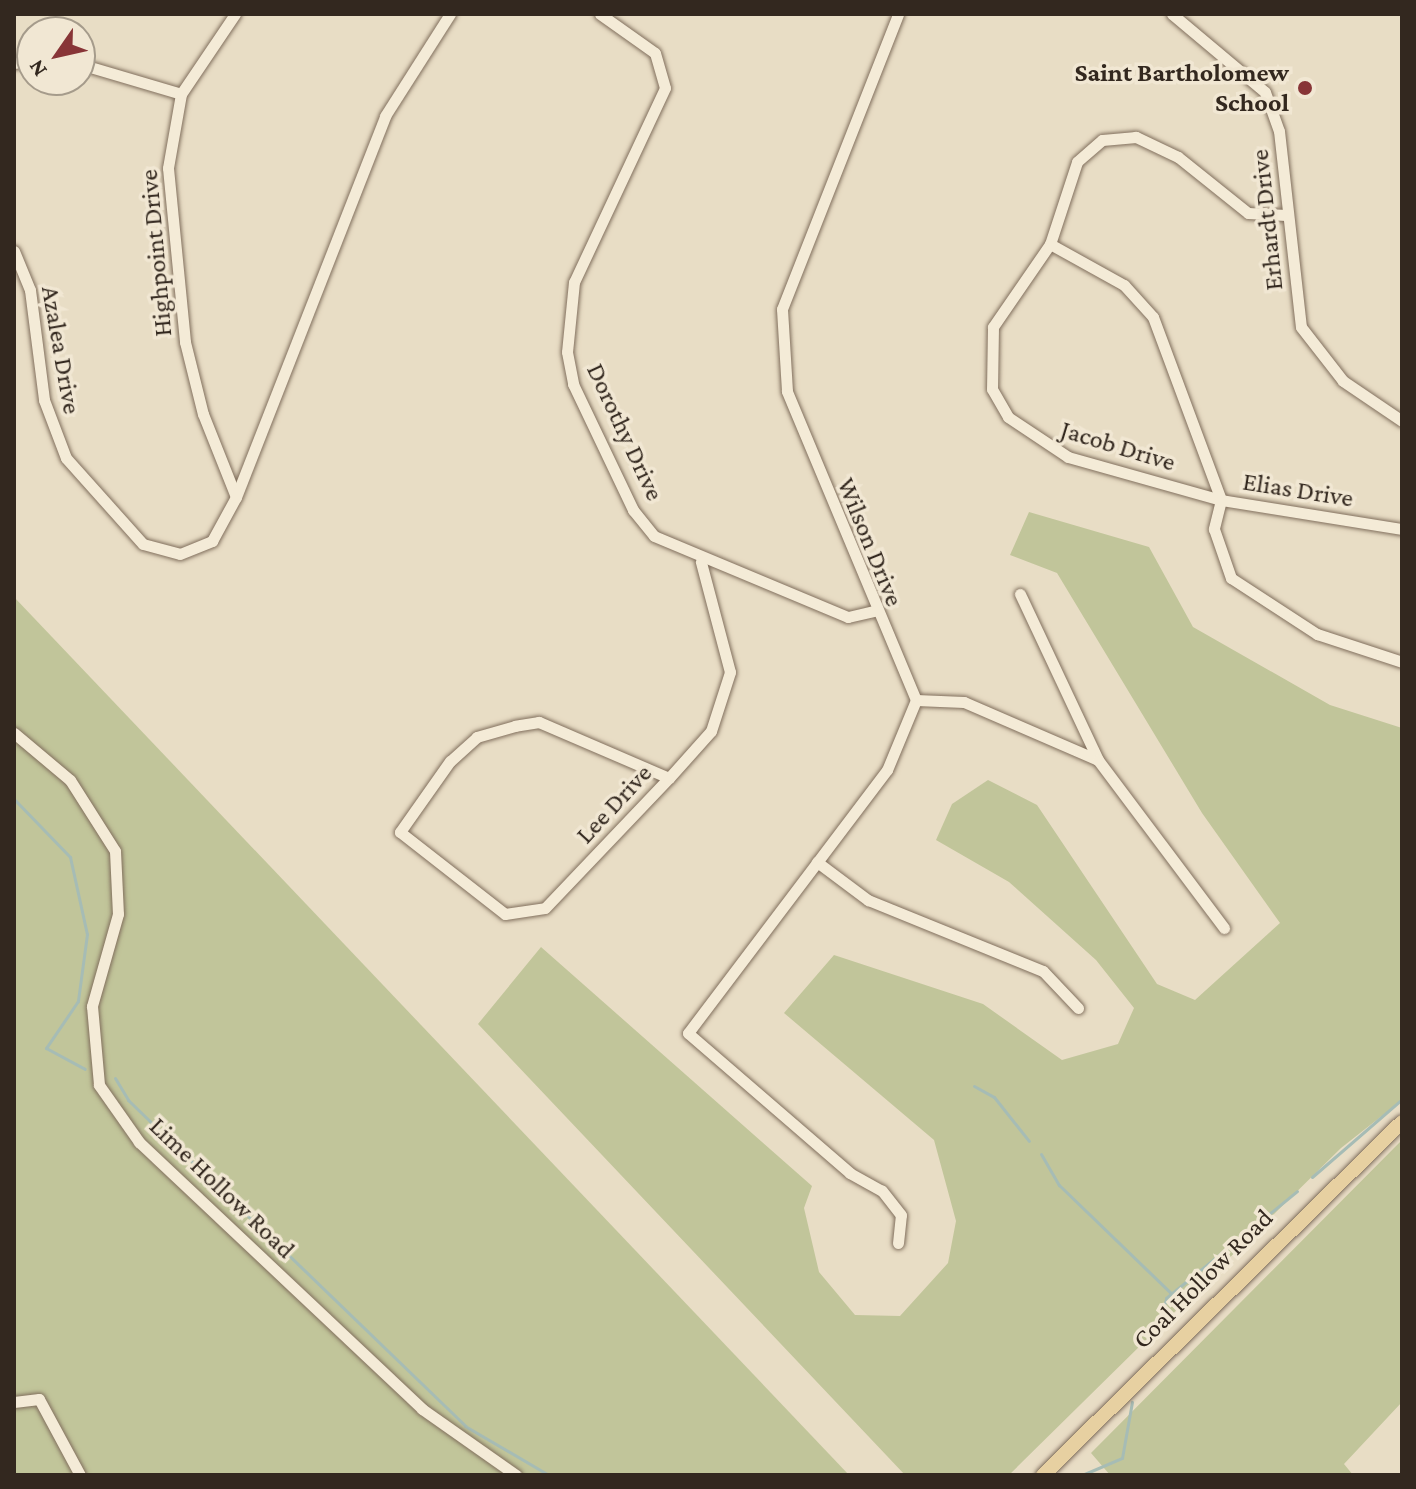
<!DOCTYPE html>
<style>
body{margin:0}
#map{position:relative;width:1416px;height:1489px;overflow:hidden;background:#e8ddc5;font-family:"Crimson Pro",serif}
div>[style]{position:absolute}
.green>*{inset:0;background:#c1c59a}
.stream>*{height:3px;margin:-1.5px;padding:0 1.5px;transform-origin:1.5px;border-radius:1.5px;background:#a6bcb5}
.roads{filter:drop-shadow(0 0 2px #816f5d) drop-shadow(0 0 2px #816f5d)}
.minor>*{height:11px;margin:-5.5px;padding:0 5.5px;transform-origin:5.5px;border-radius:5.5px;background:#f4ebd7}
.major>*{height:14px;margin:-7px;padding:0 7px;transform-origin:7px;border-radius:7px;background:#e7d0a1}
.dots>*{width:22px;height:22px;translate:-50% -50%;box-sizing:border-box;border:4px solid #f1e7d3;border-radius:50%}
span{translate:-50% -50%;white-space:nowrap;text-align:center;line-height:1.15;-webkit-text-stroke:7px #f1e7d3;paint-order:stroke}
.poi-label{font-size:26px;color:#33281f;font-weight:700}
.right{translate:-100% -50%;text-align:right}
.street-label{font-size:26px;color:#33281f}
.frame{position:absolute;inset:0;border:16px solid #33281f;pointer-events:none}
.north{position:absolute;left:16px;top:16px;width:80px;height:80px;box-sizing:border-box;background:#f1e7d3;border:2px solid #a59b8b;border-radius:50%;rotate:236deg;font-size:22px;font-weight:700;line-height:32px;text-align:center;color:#33281f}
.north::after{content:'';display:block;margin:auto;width:28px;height:36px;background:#883537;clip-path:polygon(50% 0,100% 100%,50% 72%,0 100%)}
</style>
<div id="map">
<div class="green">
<i style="clip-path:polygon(1029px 512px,1149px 547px,1193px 627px,1330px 705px,1402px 728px,1402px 1100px,1341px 1148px,1009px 1475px,905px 1475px,478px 1024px,541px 947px,812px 1186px,804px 1208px,819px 1272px,855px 1315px,900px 1316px,948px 1263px,956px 1221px,934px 1140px,784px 1013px,834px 955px,983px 1004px,1062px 1060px,1118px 1044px,1134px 1008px,1096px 960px,1009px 882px,936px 840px,952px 804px,988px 780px,1037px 805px,1157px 984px,1195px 1000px,1280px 923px,1202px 813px,1057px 573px,1010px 555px)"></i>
<i style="clip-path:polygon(14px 597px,849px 1475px,14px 1475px)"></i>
<i style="clip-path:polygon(1402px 1140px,1402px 1402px,1344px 1464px,1353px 1475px,1110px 1475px,1091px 1453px)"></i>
</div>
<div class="stream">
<i style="left:14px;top:799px;width:81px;rotate:46deg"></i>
<i style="left:70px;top:857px;width:79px;rotate:77.6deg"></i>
<i style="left:87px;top:934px;width:68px;rotate:97.7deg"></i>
<i style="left:78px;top:1001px;width:57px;rotate:124.2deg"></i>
<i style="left:46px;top:1048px;width:44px;rotate:28.3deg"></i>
<i style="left:115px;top:1078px;width:26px;rotate:59deg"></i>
<i style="left:128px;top:1100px;width:469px;rotate:44deg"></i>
<i style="left:465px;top:1426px;width:97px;rotate:30.3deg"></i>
<i style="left:974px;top:1086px;width:23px;rotate:29deg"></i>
<i style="left:994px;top:1097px;width:56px;rotate:51.5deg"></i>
<i style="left:1041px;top:1154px;width:36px;rotate:60deg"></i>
<i style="left:1059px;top:1185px;width:156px;rotate:44deg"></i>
<i style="left:1312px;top:1177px;width:119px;rotate:-40.9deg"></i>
<i style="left:1154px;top:1336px;width:40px;rotate:-72deg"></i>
<i style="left:1166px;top:1298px;width:169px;rotate:-39.2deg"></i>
<i style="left:1082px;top:1475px;width:43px;rotate:-23deg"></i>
<i style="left:1122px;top:1458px;width:57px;rotate:-79.9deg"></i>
</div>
<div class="roads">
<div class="minor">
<i style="left:235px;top:14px;width:97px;rotate:124deg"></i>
<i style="left:181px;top:94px;width:75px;rotate:100deg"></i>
<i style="left:168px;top:168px;width:175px;rotate:84.4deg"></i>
<i style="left:185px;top:342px;width:74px;rotate:76deg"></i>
<i style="left:203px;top:414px;width:89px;rotate:68.3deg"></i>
<i style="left:600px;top:14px;width:67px;rotate:35.3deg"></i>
<i style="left:655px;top:53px;width:36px;rotate:74deg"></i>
<i style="left:665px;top:88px;width:214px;rotate:115.1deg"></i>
<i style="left:574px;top:282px;width:70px;rotate:95.7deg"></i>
<i style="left:567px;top:352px;width:33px;rotate:79deg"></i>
<i style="left:573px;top:384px;width:140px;rotate:64.5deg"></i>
<i style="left:633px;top:510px;width:33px;rotate:51deg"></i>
<i style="left:654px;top:536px;width:210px;rotate:22.7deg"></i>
<i style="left:848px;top:617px;width:27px;rotate:-13deg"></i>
<i style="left:1172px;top:14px;width:121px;rotate:40deg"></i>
<i style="left:1265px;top:92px;width:41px;rotate:70.3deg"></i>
<i style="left:1279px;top:131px;width:197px;rotate:83.6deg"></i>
<i style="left:1301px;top:327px;width:68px;rotate:52.1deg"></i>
<i style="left:1343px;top:381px;width:71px;rotate:34.1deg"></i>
<i style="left:14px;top:63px;width:18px;rotate:-9deg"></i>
<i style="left:80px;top:64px;width:105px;rotate:16.5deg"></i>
<i style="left:1286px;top:215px;width:38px;rotate:-177deg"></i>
<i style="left:1248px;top:213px;width:90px;rotate:-141.3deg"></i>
<i style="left:1178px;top:157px;width:47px;rotate:-154.5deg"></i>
<i style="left:1136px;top:137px;width:34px;rotate:175deg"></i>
<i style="left:1102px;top:140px;width:33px;rotate:139deg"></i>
<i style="left:1077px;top:162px;width:86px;rotate:108.2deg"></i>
<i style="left:1050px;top:244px;width:101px;rotate:124.5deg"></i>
<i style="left:993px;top:327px;width:62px;rotate:90.9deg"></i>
<i style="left:992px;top:389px;width:32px;rotate:60deg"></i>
<i style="left:1008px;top:417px;width:72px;rotate:33.7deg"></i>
<i style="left:1068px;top:457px;width:159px;rotate:15.7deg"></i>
<i style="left:1221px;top:500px;width:183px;rotate:9.1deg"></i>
<i style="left:1050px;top:244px;width:85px;rotate:29deg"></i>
<i style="left:1124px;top:285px;width:43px;rotate:47.8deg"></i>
<i style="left:1153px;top:317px;width:195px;rotate:69.6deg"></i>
<i style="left:14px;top:251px;width:42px;rotate:67.7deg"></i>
<i style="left:30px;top:290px;width:111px;rotate:82.7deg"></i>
<i style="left:44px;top:400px;width:62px;rotate:69.2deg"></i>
<i style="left:66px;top:458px;width:115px;rotate:48.2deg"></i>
<i style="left:143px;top:544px;width:38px;rotate:15deg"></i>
<i style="left:180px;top:554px;width:35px;rotate:-22deg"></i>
<i style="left:212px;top:541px;width:50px;rotate:-61.4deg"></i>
<i style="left:236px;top:497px;width:409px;rotate:-68.6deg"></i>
<i style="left:385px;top:116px;width:121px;rotate:-57.5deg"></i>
<i style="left:1221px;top:500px;width:30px;rotate:104deg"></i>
<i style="left:1214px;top:529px;width:52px;rotate:70.9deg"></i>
<i style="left:1231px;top:578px;width:103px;rotate:33.1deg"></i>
<i style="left:1317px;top:634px;width:89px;rotate:18.2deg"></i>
<i style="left:1020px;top:594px;width:183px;rotate:64.8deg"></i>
<i style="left:916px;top:700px;width:48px;rotate:2.4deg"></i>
<i style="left:964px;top:702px;width:146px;rotate:23.4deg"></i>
<i style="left:1098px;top:760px;width:210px;rotate:53.1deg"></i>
<i style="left:14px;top:733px;width:73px;rotate:40deg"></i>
<i style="left:70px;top:780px;width:84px;rotate:57.6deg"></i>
<i style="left:115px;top:851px;width:63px;rotate:87.3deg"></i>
<i style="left:118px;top:914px;width:96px;rotate:105.8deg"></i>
<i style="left:92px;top:1006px;width:79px;rotate:84.9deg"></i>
<i style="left:99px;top:1085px;width:70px;rotate:54.9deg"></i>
<i style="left:139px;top:1142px;width:389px;rotate:43.3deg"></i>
<i style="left:422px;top:1409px;width:115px;rotate:35.1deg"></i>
<i style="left:669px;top:778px;width:142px;rotate:-156.7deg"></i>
<i style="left:539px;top:722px;width:24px;rotate:171deg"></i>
<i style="left:515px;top:726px;width:40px;rotate:164deg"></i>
<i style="left:477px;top:737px;width:36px;rotate:138deg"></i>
<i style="left:450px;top:761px;width:87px;rotate:125.2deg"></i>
<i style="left:400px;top:832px;width:133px;rotate:38deg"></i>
<i style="left:505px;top:914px;width:40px;rotate:-8.5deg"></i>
<i style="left:545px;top:908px;width:180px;rotate:-46.4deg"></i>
<i style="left:669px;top:778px;width:63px;rotate:-48.2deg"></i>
<i style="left:711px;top:731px;width:62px;rotate:-72.1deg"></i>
<i style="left:730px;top:672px;width:114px;rotate:-104.8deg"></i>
<i style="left:817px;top:862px;width:64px;rotate:36.7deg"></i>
<i style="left:868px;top:900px;width:189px;rotate:22.1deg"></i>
<i style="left:1043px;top:971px;width:51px;rotate:46.6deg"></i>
<i style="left:898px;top:1243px;width:28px;rotate:-84deg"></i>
<i style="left:901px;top:1215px;width:31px;rotate:-128deg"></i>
<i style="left:882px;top:1191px;width:37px;rotate:-151deg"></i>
<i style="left:850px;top:1173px;width:214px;rotate:-139.2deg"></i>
<i style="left:688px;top:1033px;width:330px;rotate:-52.9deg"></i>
<i style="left:887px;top:770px;width:76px;rotate:-67.5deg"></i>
<i style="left:916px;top:700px;width:335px;rotate:-112.7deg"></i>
<i style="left:787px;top:391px;width:82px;rotate:-93.5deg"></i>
<i style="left:782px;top:309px;width:317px;rotate:-68.5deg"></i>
<i style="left:14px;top:1402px;width:25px;rotate:-7deg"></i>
<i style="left:39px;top:1399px;width:86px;rotate:61.7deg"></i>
</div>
<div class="major">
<i style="left:1043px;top:1475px;width:503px;rotate:-44.52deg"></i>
</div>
</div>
<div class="dots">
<i style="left:1305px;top:88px;background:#883537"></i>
</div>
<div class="poi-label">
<span class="right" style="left:1289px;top:88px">Saint Bartholomew<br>School</span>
</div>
<div class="street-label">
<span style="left:1267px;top:220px;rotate:-96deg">Erhardt Drive</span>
<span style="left:156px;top:253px;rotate:-95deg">Highpoint Drive</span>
<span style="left:61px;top:350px;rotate:80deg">Azalea Drive</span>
<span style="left:625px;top:432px;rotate:65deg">Dorothy Drive</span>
<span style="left:1118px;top:446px;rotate:17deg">Jacob Drive</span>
<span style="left:1298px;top:490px;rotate:9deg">Elias Drive</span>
<span style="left:870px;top:542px;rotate:68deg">Wilson Drive</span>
<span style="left:614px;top:804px;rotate:-47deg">Lee Drive</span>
<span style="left:222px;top:1188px;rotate:44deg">Lime Hollow Road</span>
<span style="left:1203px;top:1279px;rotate:-45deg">Coal Hollow Road</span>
</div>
<div class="frame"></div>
<div class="north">N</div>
</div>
